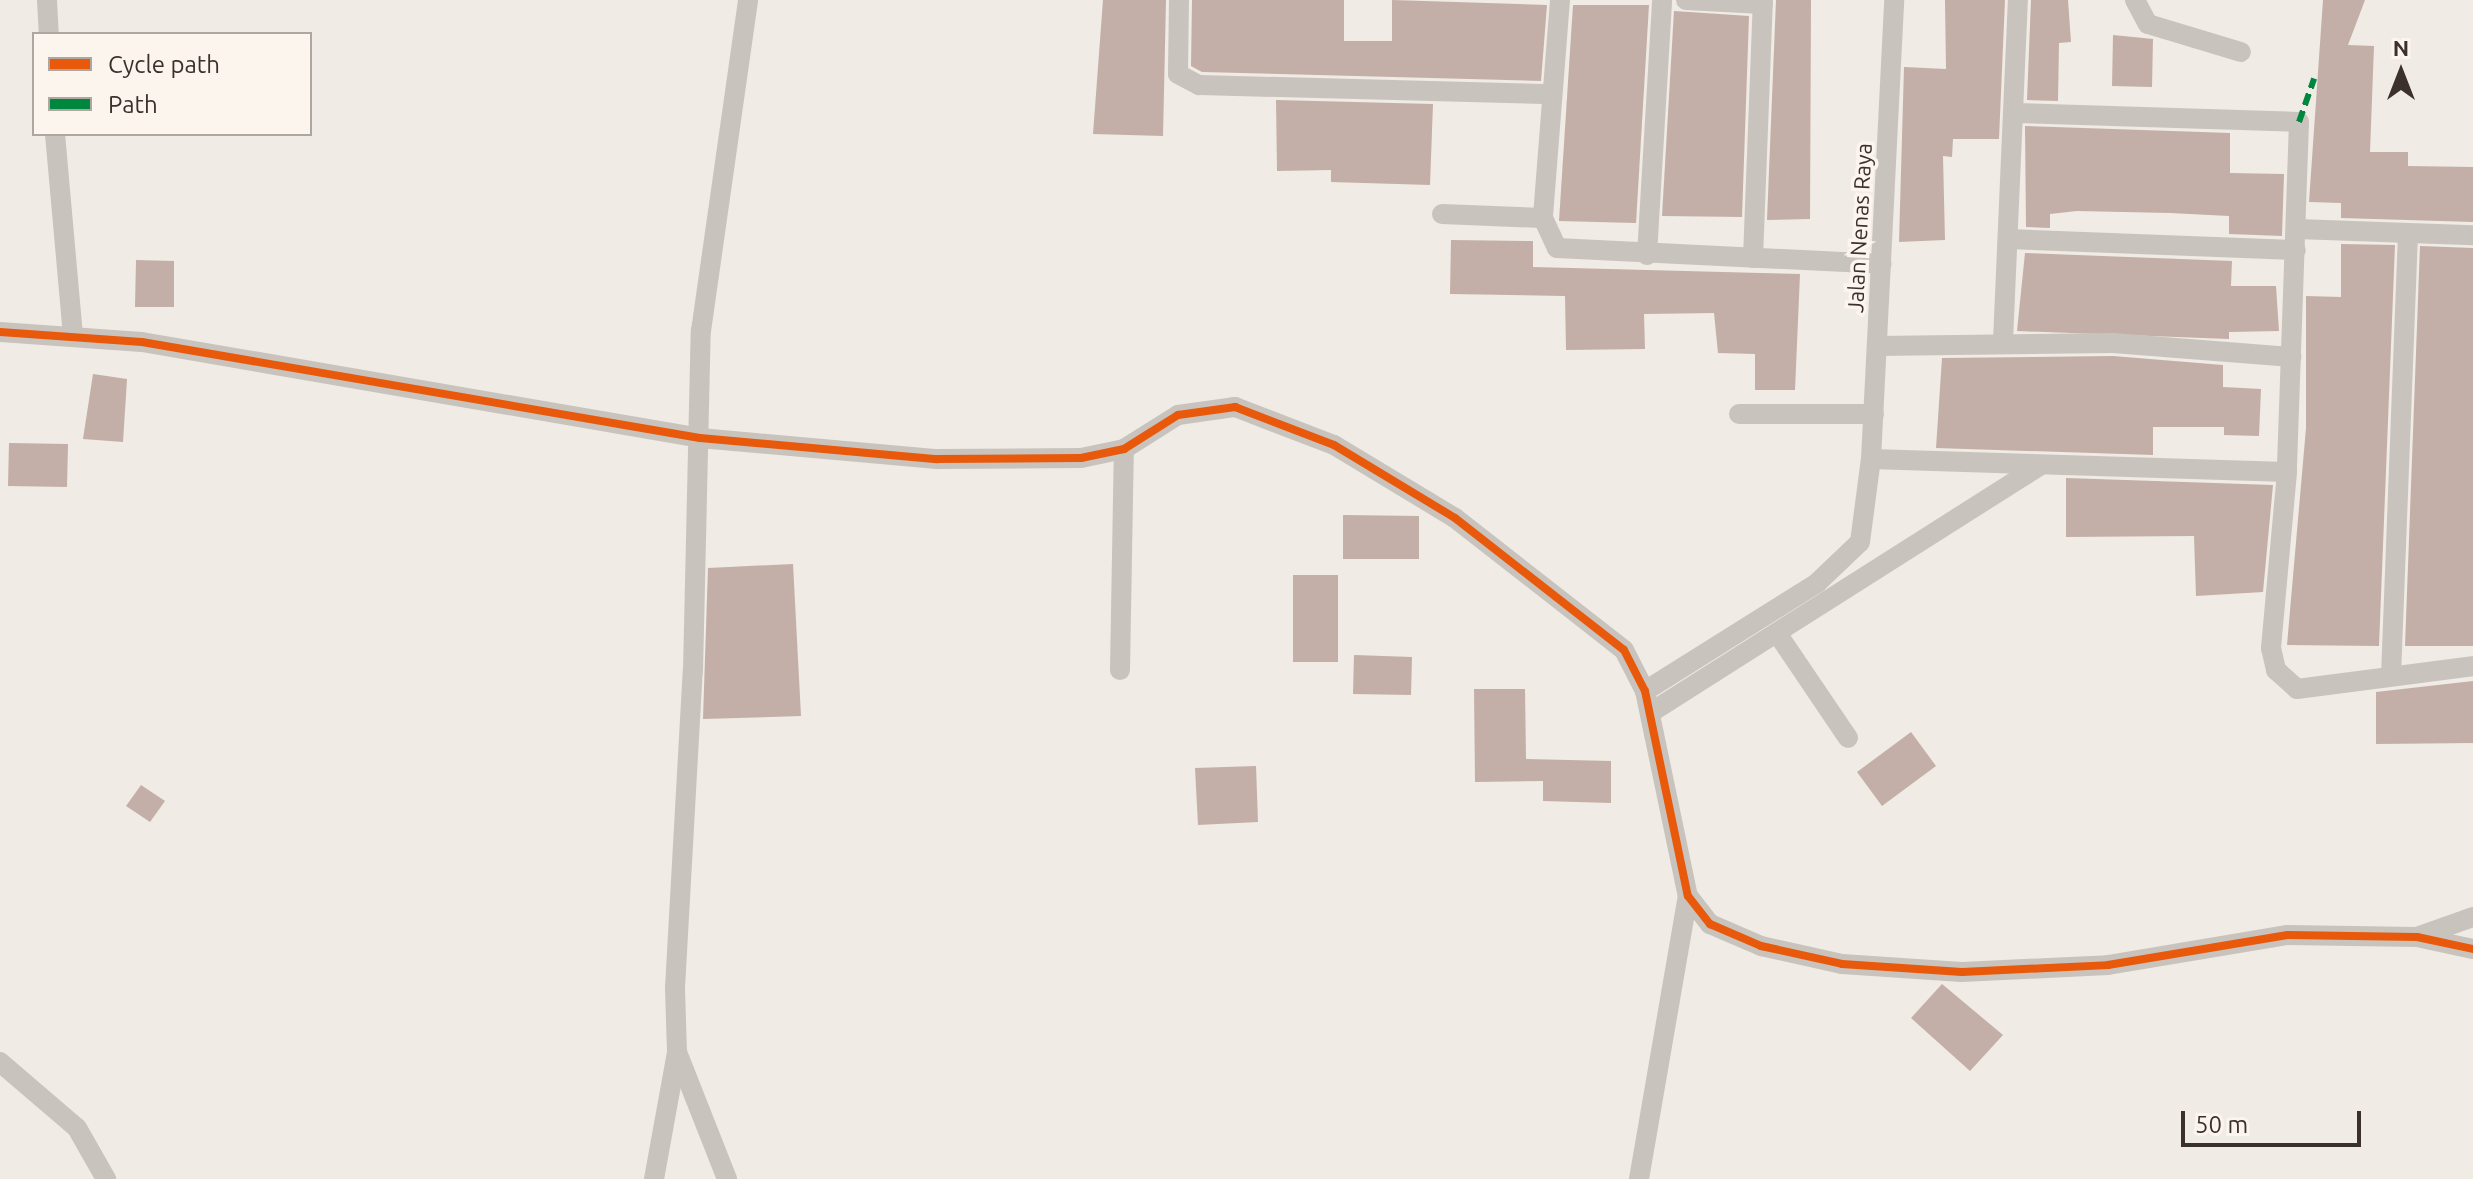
<!DOCTYPE html>
<style>
body{margin:0}
#map{position:relative;width:2473px;height:1179px;overflow:hidden;background:#f0ebe5;font-family:Ubuntu,sans-serif}
div>[style]{position:absolute}
.building>*{inset:0;background:#c3afa7}
.minor>*{height:20px;margin:-10px;padding:0 10px;transform-origin:10px;border-radius:10px;background:#c9c3be}
.quiet>*{height:6px;margin-top:-3px;transform-origin:0;background:repeating-linear-gradient(90deg,#00873e 0 12px,transparent 0 18px)}
.cycleway>*{height:8px;margin:-4px;padding:0 4px;transform-origin:4px;border-radius:4px;background:#e8590c}
span{translate:-50% -50%;white-space:nowrap;text-align:center;line-height:1.15;-webkit-text-stroke:7px #fbf5ee;paint-order:stroke}
.street-label{font-size:22px;color:#3b302b}
.legend{position:absolute;left:32px;top:32px;width:280px;height:104px;box-sizing:border-box;background:#fbf5ee;border:2px solid #aea6a0;margin:0;padding:10px 14px;list-style:none;font-size:24px;color:#3b302b}
.legend li{display:flex;align-items:center;gap:16px;height:40px}
.legend b{width:40px;border:2px solid #aea6a0}
.north{position:absolute;left:2361px;top:32px;width:80px;height:80px;-webkit-text-stroke:6px #fbf5ee;paint-order:stroke;rotate:0deg;font-size:22px;font-weight:700;line-height:32px;text-align:center;color:#3b302b}
.north::after{content:'';display:block;margin:auto;width:28px;height:36px;background:#3b302b;clip-path:polygon(50% 0,100% 100%,50% 72%,0 100%)}
.scale{position:absolute;left:2181px;top:1111px;width:180px;height:36px;box-sizing:border-box;border:4px solid #3b302b;border-top:0;padding-left:10px;font-size:24px;line-height:28px;white-space:nowrap;color:#3b302b;-webkit-text-stroke:6px #fbf5ee;paint-order:stroke}
</style>
<div id="map">
<div class="building">
<i style="clip-path:polygon(1103px 0,1166px 0,1163px 136px,1093px 134px)"></i>
<i style="clip-path:polygon(1192px 0,1344px 0,1344px 41px,1392px 41px,1392px 0,1547px 5px,1541px 81px,1202px 72px,1191px 66px)"></i>
<i style="clip-path:polygon(1776px 0,1811px 0,1810px 219px,1767px 220px)"></i>
<i style="clip-path:polygon(1945px 0,2005px 0,1999px 139px,1953px 139px,1952px 157px,1943px 156px,1945px 240px,1899px 242px,1904px 67px,1946px 69px)"></i>
<i style="clip-path:polygon(2031px 0,2068px 0,2071px 42px,2059px 43px,2058px 101px,2027px 100px)"></i>
<i style="clip-path:polygon(2323px 0,2365px 0,2348px 45px,2374px 46px,2370px 152px,2408px 152px,2408px 166px,2473px 167px,2473px 222px,2341px 218px,2341px 203px,2309px 202px)"></i>
<i style="clip-path:polygon(1573px 5px,1649px 5px,1636px 223px,1559px 221px)"></i>
<i style="clip-path:polygon(1674px 11px,1749px 16px,1742px 217px,1662px 216px)"></i>
<i style="clip-path:polygon(2113px 35px,2153px 39px,2152px 87px,2112px 86px)"></i>
<i style="clip-path:polygon(1276px 100px,1433px 104px,1430px 185px,1331px 182px,1331px 170px,1277px 171px)"></i>
<i style="clip-path:polygon(2025px 126px,2230px 133px,2230px 173px,2284px 174px,2282px 236px,2229px 234px,2229px 216px,2170px 213px,2077px 211px,2050px 214px,2050px 228px,2026px 227px)"></i>
<i style="clip-path:polygon(1451px 240px,1533px 241px,1533px 267px,1800px 274px,1795px 390px,1755px 390px,1755px 354px,1718px 353px,1714px 313px,1644px 314px,1645px 349px,1566px 350px,1565px 296px,1450px 294px)"></i>
<i style="clip-path:polygon(2341px 244px,2395px 245px,2379px 646px,2287px 645px,2306px 428px,2306px 296px,2341px 297px)"></i>
<i style="clip-path:polygon(2420px 246px,2473px 248px,2473px 646px,2405px 646px)"></i>
<i style="clip-path:polygon(2025px 253px,2232px 261px,2231px 286px,2276px 286px,2279px 331px,2229px 332px,2229px 339px,2017px 331px)"></i>
<i style="clip-path:polygon(136px 260px,174px 261px,174px 307px,135px 307px)"></i>
<i style="clip-path:polygon(2113px 356px,2223px 365px,2223px 387px,2261px 389px,2259px 436px,2224px 435px,2224px 427px,2153px 427px,2153px 455px,1936px 448px,1942px 358px)"></i>
<i style="clip-path:polygon(93px 374px,127px 379px,123px 442px,83px 439px)"></i>
<i style="clip-path:polygon(9px 443px,68px 444px,67px 487px,8px 486px)"></i>
<i style="clip-path:polygon(2066px 478px,2273px 485px,2263px 592px,2196px 596px,2194px 536px,2066px 537px)"></i>
<i style="clip-path:polygon(1343px 515px,1419px 516px,1419px 559px,1343px 559px)"></i>
<i style="clip-path:polygon(793px 564px,801px 716px,703px 719px,708px 568px)"></i>
<i style="clip-path:polygon(1293px 575px,1338px 575px,1338px 662px,1293px 662px)"></i>
<i style="clip-path:polygon(1354px 655px,1412px 657px,1411px 695px,1353px 694px)"></i>
<i style="clip-path:polygon(2473px 681px,2473px 743px,2376px 744px,2376px 692px)"></i>
<i style="clip-path:polygon(1474px 689px,1525px 689px,1526px 759px,1611px 761px,1611px 803px,1543px 801px,1543px 781px,1475px 782px)"></i>
<i style="clip-path:polygon(1911px 732px,1936px 766px,1882px 806px,1857px 772px)"></i>
<i style="clip-path:polygon(1256px 766px,1258px 822px,1198px 825px,1195px 768px)"></i>
<i style="clip-path:polygon(141px 785px,165px 801px,150px 822px,126px 806px)"></i>
<i style="clip-path:polygon(1942px 984px,2003px 1035px,1970px 1071px,1911px 1018px)"></i>
</div>
<div class="minor">
<i style="left:47px;top:0;width:34px;rotate:87deg"></i>
<i style="left:1179px;top:0;width:74px;rotate:90.8deg"></i>
<i style="left:1178px;top:74px;width:24px;rotate:28deg"></i>
<i style="left:1199px;top:85px;width:353px;rotate:1.5deg"></i>
<i style="left:1560px;top:0;width:219px;rotate:94.5deg"></i>
<i style="left:1543px;top:218px;width:33px;rotate:65deg"></i>
<i style="left:1557px;top:248px;width:325px;rotate:2.8deg"></i>
<i style="left:1686px;top:0;width:77px;rotate:3deg"></i>
<i style="left:2135px;top:0;width:27px;rotate:62deg"></i>
<i style="left:2148px;top:24px;width:97px;rotate:16.8deg"></i>
<i style="left:2015px;top:113px;width:284px;rotate:1.8deg"></i>
<i style="left:2299px;top:122px;width:350px;rotate:92deg"></i>
<i style="left:2287px;top:472px;width:177px;rotate:95.2deg"></i>
<i style="left:2271px;top:648px;width:23px;rotate:77deg"></i>
<i style="left:2276px;top:670px;width:28px;rotate:42deg"></i>
<i style="left:2297px;top:689px;width:177px;rotate:-7.4deg"></i>
<i style="left:55px;top:134px;width:201px;rotate:84.9deg"></i>
<i style="left:1442px;top:214px;width:101px;rotate:2.3deg"></i>
<i style="left:2297px;top:229px;width:176px;rotate:2deg"></i>
<i style="left:2009px;top:239px;width:287px;rotate:2.2deg"></i>
<i style="left:1647px;top:255px;width:255px;rotate:-86.6deg"></i>
<i style="left:1753px;top:258px;width:258px;rotate:-87.8deg"></i>
<i style="left:0;top:332px;width:142px;rotate:4deg"></i>
<i style="left:142px;top:342px;width:566px;rotate:9.76deg"></i>
<i style="left:700px;top:438px;width:238px;rotate:5.1deg"></i>
<i style="left:937px;top:459px;width:144px;rotate:-0.4deg"></i>
<i style="left:1081px;top:458px;width:44px;rotate:-11.8deg"></i>
<i style="left:1124px;top:449px;width:64px;rotate:-32.2deg"></i>
<i style="left:1178px;top:415px;width:58px;rotate:-8deg"></i>
<i style="left:1235px;top:407px;width:106px;rotate:21deg"></i>
<i style="left:1334px;top:445px;width:141px;rotate:31.1deg"></i>
<i style="left:1455px;top:518px;width:214px;rotate:38deg"></i>
<i style="left:1624px;top:650px;width:46px;rotate:62.9deg"></i>
<i style="left:1645px;top:691px;width:209px;rotate:78.2deg"></i>
<i style="left:1688px;top:896px;width:36px;rotate:52deg"></i>
<i style="left:1710px;top:924px;width:56px;rotate:23.3deg"></i>
<i style="left:1761px;top:946px;width:83px;rotate:12.5deg"></i>
<i style="left:1842px;top:964px;width:120px;rotate:3.8deg"></i>
<i style="left:1962px;top:972px;width:146px;rotate:-2.7deg"></i>
<i style="left:2108px;top:965px;width:182px;rotate:-9.5deg"></i>
<i style="left:2288px;top:935px;width:129px;rotate:0.9deg"></i>
<i style="left:2417px;top:937px;width:57px;rotate:12.1deg"></i>
<i style="left:2003px;top:341px;width:341px;rotate:-87.5deg"></i>
<i style="left:1877px;top:346px;width:236px;rotate:-0.7deg"></i>
<i style="left:2113px;top:343px;width:179px;rotate:4.5deg"></i>
<i style="left:1739px;top:414px;width:135px"></i>
<i style="left:1871px;top:459px;width:416px;rotate:1.8deg"></i>
<i style="left:1779px;top:636px;width:123px;rotate:55.9deg"></i>
<i style="left:1120px;top:670px;width:221px;rotate:-89deg"></i>
<i style="left:2391px;top:676px;width:443px;rotate:-87.8deg"></i>
<i style="left:1645px;top:691px;width:203px;rotate:-32.1deg"></i>
<i style="left:1817px;top:583px;width:59px;rotate:-43.6deg"></i>
<i style="left:1860px;top:542px;width:84px;rotate:-82.5deg"></i>
<i style="left:1871px;top:459px;width:460px;rotate:-87.1deg"></i>
<i style="left:1650px;top:713px;width:461px;rotate:-32.4deg"></i>
<i style="left:2417px;top:937px;width:59px;rotate:-19.7deg"></i>
<i style="left:0;top:1062px;width:101px;rotate:40.6deg"></i>
<i style="left:77px;top:1128px;width:59px;rotate:60.4deg"></i>
<i style="left:654px;top:1179px;width:128px;rotate:-79.7deg"></i>
<i style="left:727px;top:1179px;width:136px;rotate:-111.5deg"></i>
<i style="left:677px;top:1052px;width:64px;rotate:-91.8deg"></i>
<i style="left:675px;top:988px;width:318px;rotate:-86.8deg"></i>
<i style="left:693px;top:671px;width:340px;rotate:-88.7deg"></i>
<i style="left:701px;top:331px;width:334px;rotate:-81.9deg"></i>
<i style="left:1639px;top:1179px;width:287px;rotate:-80.2deg"></i>
</div>
<div class="quiet">
<i style="left:2299px;top:122px;width:46px;rotate:-70.8deg"></i>
</div>
<div class="cycleway">
<i style="left:0;top:332px;width:142px;rotate:4deg"></i>
<i style="left:142px;top:342px;width:566px;rotate:9.76deg"></i>
<i style="left:700px;top:438px;width:238px;rotate:5.1deg"></i>
<i style="left:937px;top:459px;width:144px;rotate:-0.4deg"></i>
<i style="left:1081px;top:458px;width:44px;rotate:-11.8deg"></i>
<i style="left:1124px;top:449px;width:64px;rotate:-32.2deg"></i>
<i style="left:1178px;top:415px;width:58px;rotate:-8deg"></i>
<i style="left:1235px;top:407px;width:106px;rotate:21deg"></i>
<i style="left:1334px;top:445px;width:141px;rotate:31.1deg"></i>
<i style="left:1455px;top:518px;width:214px;rotate:38deg"></i>
<i style="left:1624px;top:650px;width:46px;rotate:62.9deg"></i>
<i style="left:1645px;top:691px;width:209px;rotate:78.2deg"></i>
<i style="left:1688px;top:896px;width:36px;rotate:52deg"></i>
<i style="left:1710px;top:924px;width:56px;rotate:23.3deg"></i>
<i style="left:1761px;top:946px;width:83px;rotate:12.5deg"></i>
<i style="left:1842px;top:964px;width:120px;rotate:3.8deg"></i>
<i style="left:1962px;top:972px;width:146px;rotate:-2.7deg"></i>
<i style="left:2108px;top:965px;width:182px;rotate:-9.5deg"></i>
<i style="left:2288px;top:935px;width:129px;rotate:0.9deg"></i>
<i style="left:2417px;top:937px;width:57px;rotate:12.1deg"></i>
</div>
<div class="street-label">
<span style="left:1859px;top:228px;rotate:-87deg">Jalan Nenas Raya</span>
</div>
<ul class="legend">
<li><b style="height:10px;background:#e8590c"></b>Cycle path</li>
<li><b style="height:10px;background:#00873e"></b>Path</li>
</ul>
<div class="north">N</div>
<div class="scale">50 m</div>
</div>
